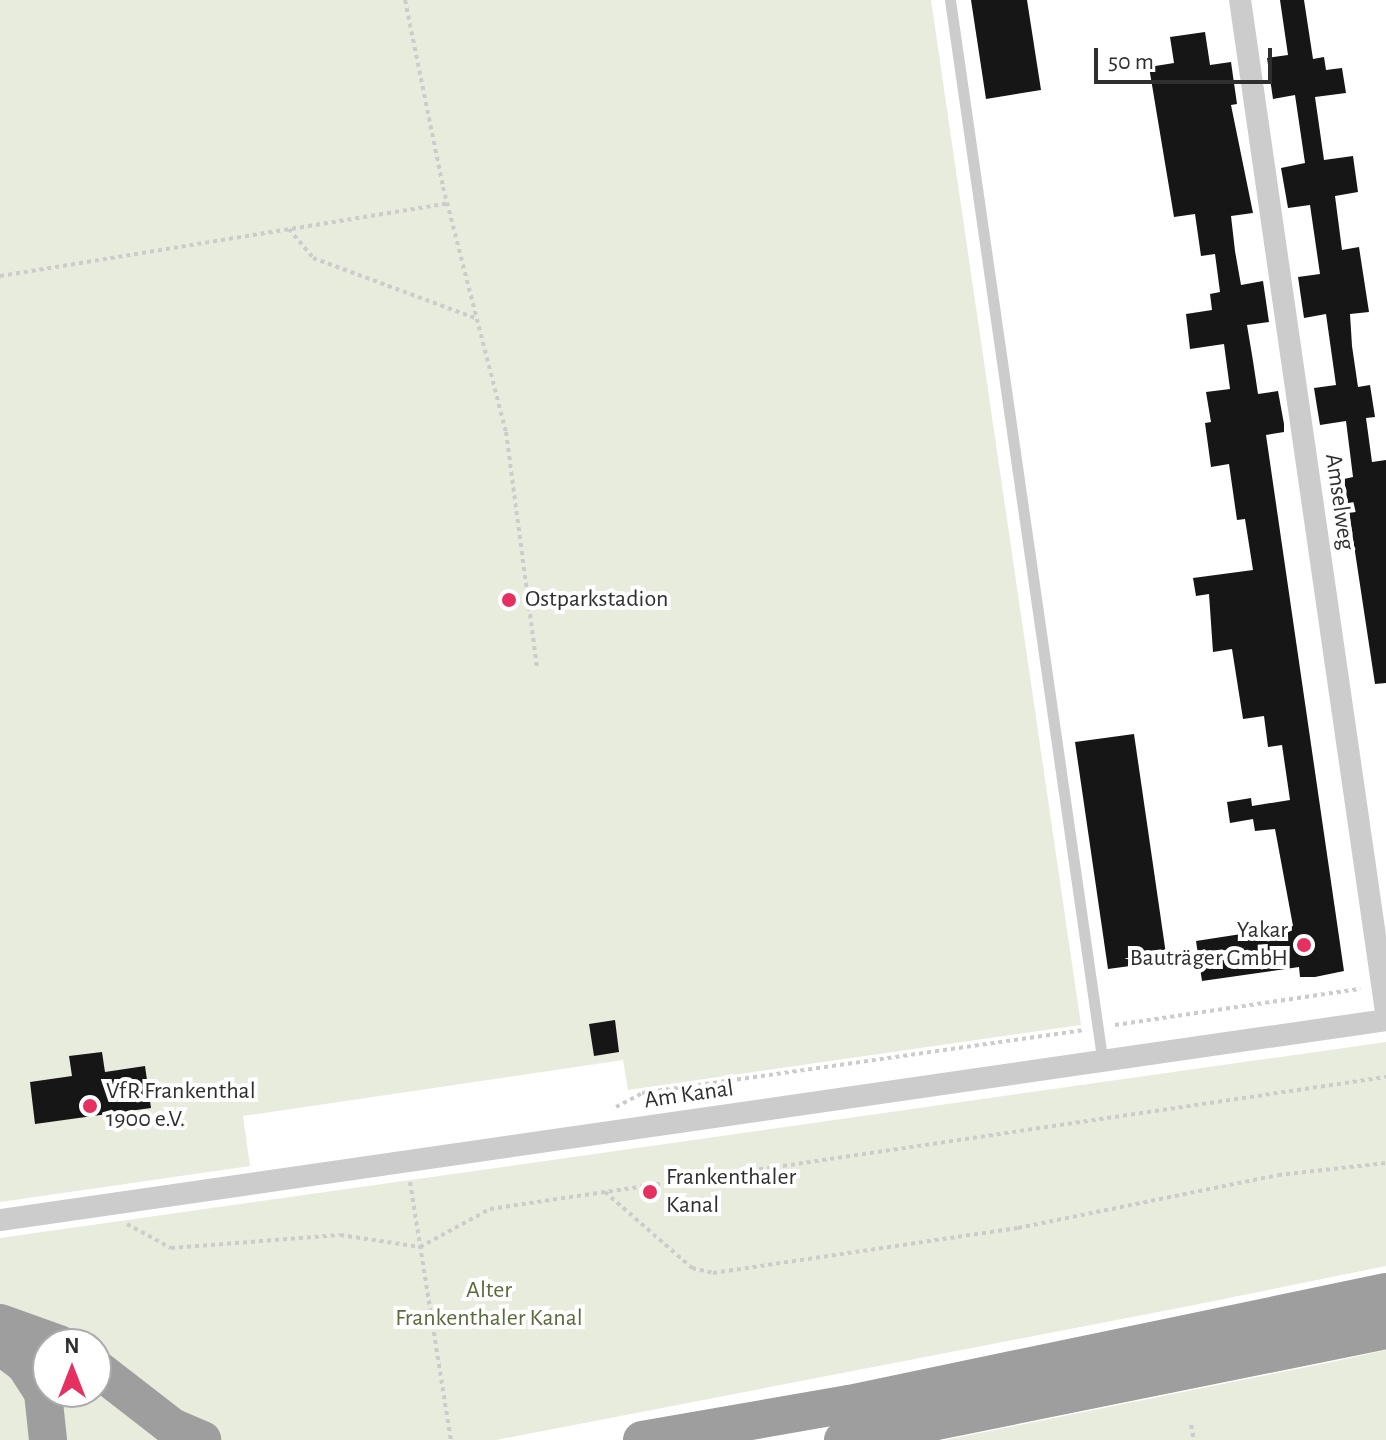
<!DOCTYPE html>
<meta charset="utf-8">
<style>
body{margin:0}
#map{position:relative;width:1386px;height:1440px;overflow:hidden;background:#fff;font-family:"Alegreya Sans",sans-serif}
div>[style]{position:absolute}
.green>*{inset:0;background:#e8ecdc}
.building>*{inset:0;background:#161616}
.path>*{height:4px;margin-top:-2px;transform-origin:0;background:repeating-linear-gradient(90deg,#ccc 0 4px,transparent 0 8px)}
.service>*{height:11px;margin:-5.5px;padding:0 5.5px;transform-origin:5.5px;border-radius:5.5px;background:#ccc}
.minor>*{height:22px;margin:-11px;padding:0 11px;transform-origin:11px;border-radius:11px;background:#ccc}
.trunk>*{height:38px;margin:-19px;padding:0 19px;transform-origin:19px;border-radius:19px;background:#9e9e9e}
.dots>*{width:22px;height:22px;translate:-50% -50%;box-sizing:border-box;border:4px solid #fff;border-radius:50%}
span{translate:-50% -50%;white-space:nowrap;text-align:center;line-height:1.15;-webkit-text-stroke:8px #fff;paint-order:stroke}
.street-label{font-size:24px;color:#2f2f2f}
.poi-label{font-size:24px;color:#2f2f2f}
.left{translate:0 -50%;text-align:left}
.right{translate:-100% -50%;text-align:right}
.park-label{font-size:24px;color:#5a6b3b}
.north{position:absolute;left:32px;top:1328px;width:80px;height:80px;box-sizing:border-box;background:#fff;border:2px solid #acacac;border-radius:50%;rotate:0deg;font-size:22px;font-weight:700;line-height:32px;text-align:center;color:#2f2f2f}
.north::after{content:'';display:block;margin:auto;width:28px;height:36px;background:#e6305f;clip-path:polygon(50% 0,100% 100%,50% 72%,0 100%)}
.scale{position:absolute;left:1094px;top:48px;width:178px;height:36px;box-sizing:border-box;border:4px solid #2f2f2f;border-top:0;padding-left:10px;font-size:24px;line-height:28px;white-space:nowrap;color:#2f2f2f;-webkit-text-stroke:6px #fff;paint-order:stroke}
</style>
<div id="map">
<div class="green">
<i style="clip-path:polygon(0 0,931px 0,1081px 1025px,628px 1090px,623px 1060px,243px 1116px,250px 1166px,0 1202px)"></i>
<i style="clip-path:polygon(1386px 1042px,1386px 1266px,1199px 1304px,496px 1440px,222px 1440px,96px 1356px,96px 1344px,77px 1344px,0 1314px,0 1238px)"></i>
<i style="clip-path:polygon(1386px 1350px,1386px 1440px,945px 1440px,1327px 1363px)"></i>
<i style="clip-path:polygon(0 1369px,18px 1384px,37px 1413px,39px 1440px,0 1440px)"></i>
<i style="clip-path:polygon(52px 1392px,96px 1392px,178px 1440px,58px 1440px)"></i>
</div>
<div class="building">
<i style="clip-path:polygon(971px 0,1027px 0,1041px 90px,986px 99px)"></i>
<i style="clip-path:polygon(1280px 0,1304px 0,1313px 59px,1324px 57px,1326px 70px,1342px 68px,1346px 93px,1315px 97px,1324px 160px,1353px 156px,1358px 192px,1335px 196px,1342px 250px,1359px 247px,1369px 312px,1350px 314px,1352px 346px,1358px 387px,1370px 385px,1375px 417px,1366px 418px,1372px 462px,1386px 460px,1386px 683px,1375px 684px,1344px 479px,1353px 477px,1346px 421px,1320px 425px,1317px 407px,1314px 388px,1336px 385px,1326px 314px,1304px 318px,1298px 277px,1320px 274px,1310px 205px,1288px 208px,1281px 168px,1305px 163px,1295px 95px,1273px 99px,1267px 58px,1288px 55px)"></i>
<i style="clip-path:polygon(1205px 32px,1210px 65px,1231px 62px,1237px 104px,1231px 105px,1253px 213px,1231px 216px,1235px 251px,1241px 285px,1263px 281px,1269px 322px,1247px 325px,1253px 361px,1258px 394px,1278px 391px,1284px 424px,1284px 432px,1266px 435px,1344px 971px,1315px 977px,1300px 977px,1299px 967px,1202px 981px,1196px 941px,1293px 926px,1275px 829px,1255px 831px,1253px 819px,1230px 823px,1227px 802px,1251px 798px,1252px 806px,1290px 800px,1282px 745px,1268px 747px,1264px 716px,1243px 719px,1232px 649px,1213px 652px,1209px 594px,1196px 596px,1193px 578px,1253px 570px,1245px 519px,1237px 520px,1229px 464px,1211px 467px,1205px 423px,1211px 422px,1206px 392px,1230px 389px,1224px 344px,1190px 349px,1186px 314px,1212px 310px,1210px 294px,1220px 292px,1215px 254px,1201px 256px,1195px 214px,1174px 217px,1149px 67px,1174px 63px,1170px 37px)"></i>
<i style="clip-path:polygon(1134px 734px,1167px 961px,1108px 969px,1075px 742px)"></i>
<i style="clip-path:polygon(615px 1020px,619px 1052px,594px 1056px,589px 1024px)"></i>
<i style="clip-path:polygon(102px 1052px,105px 1072px,145px 1066px,151px 1108px,35px 1124px,30px 1082px,72px 1076px,69px 1056px)"></i>
</div>
<div class="path">
<i style="left:405px;top:0;width:191px;rotate:78.5deg"></i>
<i style="left:443px;top:187px;width:253px;rotate:75.6deg"></i>
<i style="left:506px;top:432px;width:238px;rotate:82.5deg"></i>
<i style="left:289px;top:229px;width:38px;rotate:50deg"></i>
<i style="left:313px;top:258px;width:173px;rotate:20.3deg"></i>
<i style="left:0;top:276px;width:453px;rotate:-9.2deg"></i>
<i style="left:1115px;top:1025px;width:248px;rotate:-8.4deg"></i>
<i style="left:616px;top:1107px;width:30px;rotate:-28deg"></i>
<i style="left:642px;top:1093px;width:445px;rotate:-8.1deg"></i>
<i style="left:410px;top:1182px;width:261px;rotate:81deg"></i>
<i style="left:605px;top:1192px;width:116px;rotate:41.1deg"></i>
<i style="left:692px;top:1268px;width:22px;rotate:13deg"></i>
<i style="left:713px;top:1273px;width:308px;rotate:-8.4deg"></i>
<i style="left:1018px;top:1228px;width:265px;rotate:-11.5deg"></i>
<i style="left:1278px;top:1175px;width:109px;rotate:-6.3deg"></i>
<i style="left:127px;top:1224px;width:50px;rotate:28.6deg"></i>
<i style="left:171px;top:1248px;width:169px;rotate:-4.4deg"></i>
<i style="left:340px;top:1235px;width:81px;rotate:8.5deg"></i>
<i style="left:420px;top:1247px;width:80px;rotate:-28.5deg"></i>
<i style="left:490px;top:1209px;width:906px;rotate:-8.38deg"></i>
<i style="left:1191px;top:1425px;width:15px;rotate:79deg"></i>
</div>
<div class="service">
<i style="left:950px;top:0;width:1076px;rotate:81.82deg"></i>
</div>
<div class="minor">
<i style="left:1240px;top:0;width:1022px;rotate:81.79deg"></i>
<i style="left:0;top:1220px;width:1400px;rotate:-8.21deg"></i>
</div>
<div class="trunk">
<i style="left:0;top:1323px;width:63px;rotate:19.6deg"></i>
<i style="left:0;top:1346px;width:31px;rotate:37deg"></i>
<i style="left:25px;top:1365px;width:33px;rotate:57deg"></i>
<i style="left:43px;top:1393px;width:47px;rotate:83.9deg"></i>
<i style="left:96px;top:1368px;width:96px;rotate:37.8deg"></i>
<i style="left:172px;top:1427px;width:33px;rotate:23deg"></i>
<i style="left:642px;top:1440px;width:210px;rotate:-9.9deg"></i>
<i style="left:849px;top:1404px;width:549px;rotate:-11.78deg"></i>
<i style="left:843px;top:1440px;width:554px;rotate:-11.45deg"></i>
</div>
<div class="dots">
<i style="left:509px;top:600px;background:#e6305f"></i>
<i style="left:1304px;top:945px;background:#e6305f"></i>
<i style="left:90px;top:1106px;background:#e6305f"></i>
<i style="left:650px;top:1192px;background:#e6305f"></i>
</div>
<div class="street-label">
<span style="left:1339px;top:502px;rotate:82deg">Amselweg</span>
<span style="left:689px;top:1095px;rotate:-8deg">Am Kanal</span>
</div>
<div class="poi-label">
<span class="left" style="left:525px;top:600px">Ostparkstadion</span>
<span class="right" style="left:1288px;top:945px">Yakar<br>Bauträger GmbH</span>
<span class="left" style="left:106px;top:1106px">VfR Frankenthal<br>1900 e.V.</span>
<span class="left" style="left:666px;top:1192px">Frankenthaler<br>Kanal</span>
</div>
<div class="park-label">
<span style="left:489px;top:1305px">Alter<br>Frankenthaler Kanal</span>
</div>
<div class="north">N</div>
<div class="scale">50 m</div>
</div>
